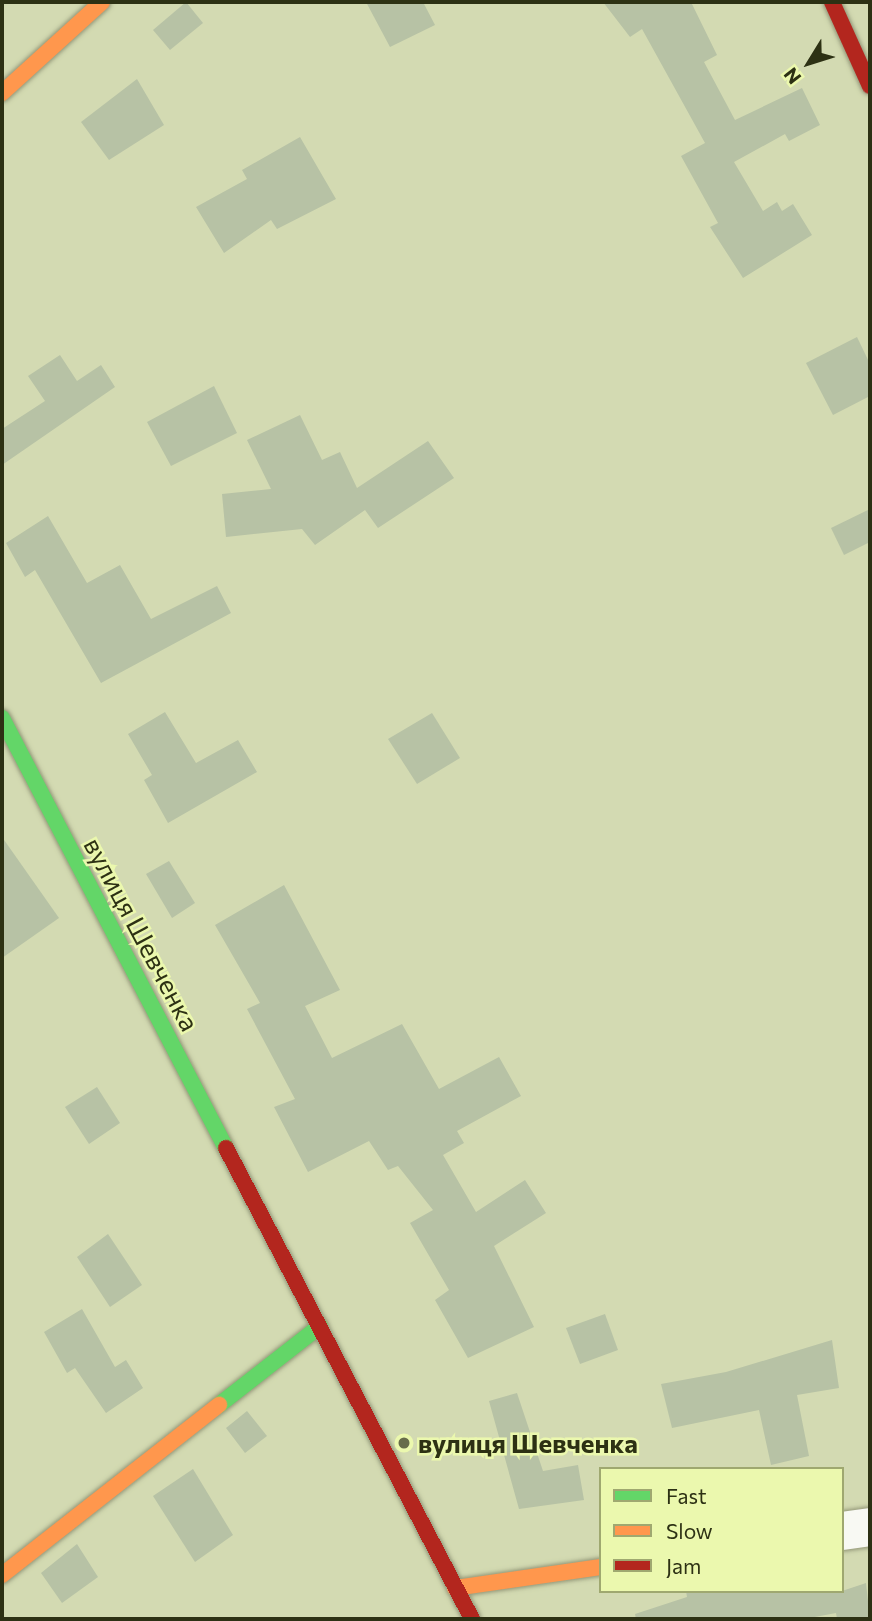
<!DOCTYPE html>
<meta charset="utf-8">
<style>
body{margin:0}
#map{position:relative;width:872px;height:1621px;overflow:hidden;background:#d3dab2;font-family:Commissioner,sans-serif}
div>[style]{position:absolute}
.building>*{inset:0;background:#b7c2a5}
.roads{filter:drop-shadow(0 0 2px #939778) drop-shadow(0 0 2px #939778)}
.street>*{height:38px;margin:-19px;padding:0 19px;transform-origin:19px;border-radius:19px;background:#f8f9f3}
.fast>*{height:16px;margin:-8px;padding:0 8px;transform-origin:8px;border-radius:8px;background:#63d668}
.slow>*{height:16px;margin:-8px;padding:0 8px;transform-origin:8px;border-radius:8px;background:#ff974d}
.jam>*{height:16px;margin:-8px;padding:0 8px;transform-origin:8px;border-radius:8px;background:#b3261e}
.dots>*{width:19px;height:19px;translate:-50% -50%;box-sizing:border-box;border:4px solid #ebf8ae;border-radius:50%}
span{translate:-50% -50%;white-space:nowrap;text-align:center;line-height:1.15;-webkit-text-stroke:5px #ebf8ae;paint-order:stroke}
.street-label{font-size:26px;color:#2d3114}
.poi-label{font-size:26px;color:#2d3114;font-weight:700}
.left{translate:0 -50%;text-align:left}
.frame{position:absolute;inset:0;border:4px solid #2d3114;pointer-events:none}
.legend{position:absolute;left:599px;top:1467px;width:245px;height:126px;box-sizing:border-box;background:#ebf8ae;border:2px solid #9fa870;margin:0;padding:9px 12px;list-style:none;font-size:21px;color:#2d3114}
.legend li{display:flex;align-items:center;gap:14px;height:35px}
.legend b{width:35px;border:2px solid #9fa870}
.north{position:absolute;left:774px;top:28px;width:70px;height:70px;-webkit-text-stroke:5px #ebf8ae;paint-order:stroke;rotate:232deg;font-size:19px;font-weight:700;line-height:28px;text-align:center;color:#2d3114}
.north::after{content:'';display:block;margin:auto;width:24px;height:32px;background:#2d3114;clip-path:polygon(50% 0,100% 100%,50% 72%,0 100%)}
</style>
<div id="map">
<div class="building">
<i style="clip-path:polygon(186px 2px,203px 23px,170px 50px,153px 30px)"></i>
<i style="clip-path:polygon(366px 2px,423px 2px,435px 25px,390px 47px)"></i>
<i style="clip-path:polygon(603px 2px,691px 2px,717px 55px,704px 62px,735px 120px,802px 88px,820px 125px,789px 141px,785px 134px,734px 162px,763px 211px,777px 202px,782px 211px,793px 204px,812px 235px,743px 278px,710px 227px,718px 223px,681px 156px,705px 143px,642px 29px,630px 37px)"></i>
<i style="clip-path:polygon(137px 79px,164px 125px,109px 160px,81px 122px)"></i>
<i style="clip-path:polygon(300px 137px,336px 199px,277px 229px,271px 220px,224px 253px,196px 207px,247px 179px,242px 170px)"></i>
<i style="clip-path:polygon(857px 337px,870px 364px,870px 396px,833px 415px,806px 363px)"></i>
<i style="clip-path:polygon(60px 355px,77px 381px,101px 365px,115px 387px,2px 465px,2px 429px,45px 401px,28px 376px)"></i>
<i style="clip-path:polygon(214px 386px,237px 433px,171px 466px,147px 422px)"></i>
<i style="clip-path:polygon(300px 415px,322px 460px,340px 452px,357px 488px,428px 441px,454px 478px,378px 528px,365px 510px,315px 545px,302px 529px,226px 537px,222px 494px,271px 489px,247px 440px)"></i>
<i style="clip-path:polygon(870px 509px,870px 542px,844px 555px,831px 528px)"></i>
<i style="clip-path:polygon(48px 516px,87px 583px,120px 565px,151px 619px,217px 586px,231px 613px,101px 683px,35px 570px,25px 577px,6px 543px)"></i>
<i style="clip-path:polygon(165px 712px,196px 763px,238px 740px,257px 772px,168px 823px,144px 780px,152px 775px,128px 734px)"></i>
<i style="clip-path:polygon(432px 713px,460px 758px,417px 784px,388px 739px)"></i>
<i style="clip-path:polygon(2px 837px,59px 918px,2px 958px)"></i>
<i style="clip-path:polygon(169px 861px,195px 903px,172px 918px,146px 874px)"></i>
<i style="clip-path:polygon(284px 885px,340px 990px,305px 1006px,332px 1058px,402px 1024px,439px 1089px,499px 1057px,521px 1096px,457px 1131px,464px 1143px,443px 1155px,476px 1212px,525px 1180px,546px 1213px,494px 1246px,534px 1327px,468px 1358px,435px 1300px,449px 1290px,410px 1223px,433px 1210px,398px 1166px,388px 1170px,369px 1141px,308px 1172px,274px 1107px,295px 1099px,247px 1009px,260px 1003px,215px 925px)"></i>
<i style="clip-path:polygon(97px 1087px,120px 1123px,89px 1144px,65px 1107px)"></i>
<i style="clip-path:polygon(108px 1234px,142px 1285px,110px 1307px,77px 1257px)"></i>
<i style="clip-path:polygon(82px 1309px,115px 1367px,126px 1360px,143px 1388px,106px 1413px,75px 1368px,67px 1373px,44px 1332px)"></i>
<i style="clip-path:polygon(605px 1314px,618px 1350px,580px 1364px,566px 1328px)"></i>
<i style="clip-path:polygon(832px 1340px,839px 1388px,797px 1395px,809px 1456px,771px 1465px,759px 1410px,672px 1428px,661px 1384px,726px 1372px)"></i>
<i style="clip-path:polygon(517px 1393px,543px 1471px,578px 1465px,584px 1500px,519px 1509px,489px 1401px)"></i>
<i style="clip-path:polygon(247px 1411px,267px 1436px,245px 1453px,226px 1428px)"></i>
<i style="clip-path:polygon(193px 1469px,233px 1535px,195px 1562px,153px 1496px)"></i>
<i style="clip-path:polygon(77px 1544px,98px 1577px,62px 1603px,41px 1573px)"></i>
<i style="clip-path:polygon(866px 1583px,870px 1619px,837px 1619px,836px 1613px,804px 1619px,636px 1619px,635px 1614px,687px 1597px,686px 1591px,842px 1591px)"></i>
</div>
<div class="roads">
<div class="street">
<i style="left:842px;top:1531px;width:28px;rotate:-8deg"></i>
</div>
<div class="fast">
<i style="left:2px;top:718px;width:485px;rotate:62.5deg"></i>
<i style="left:219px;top:1405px;width:128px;rotate:-38deg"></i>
</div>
<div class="slow">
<i style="left:2px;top:93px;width:135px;rotate:-42.3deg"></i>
<i style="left:2px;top:1575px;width:276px;rotate:-38.1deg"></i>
<i style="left:455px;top:1588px;width:148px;rotate:-8.2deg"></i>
</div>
<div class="jam">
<i style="left:832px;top:2px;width:92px;rotate:65.7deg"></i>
<i style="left:226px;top:1148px;width:531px;rotate:62.42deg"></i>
</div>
</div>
<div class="dots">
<i style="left:404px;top:1443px;background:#676c4b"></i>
</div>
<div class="street-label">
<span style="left:142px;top:934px;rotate:62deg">вулиця Шевченка</span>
</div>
<div class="poi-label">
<span class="left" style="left:418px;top:1443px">вулиця Шевченка</span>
</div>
<div class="frame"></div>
<ul class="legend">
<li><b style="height:9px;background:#63d668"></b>Fast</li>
<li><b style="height:9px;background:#ff974d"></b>Slow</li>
<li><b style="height:9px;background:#b3261e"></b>Jam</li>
</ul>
<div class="north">N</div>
</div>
